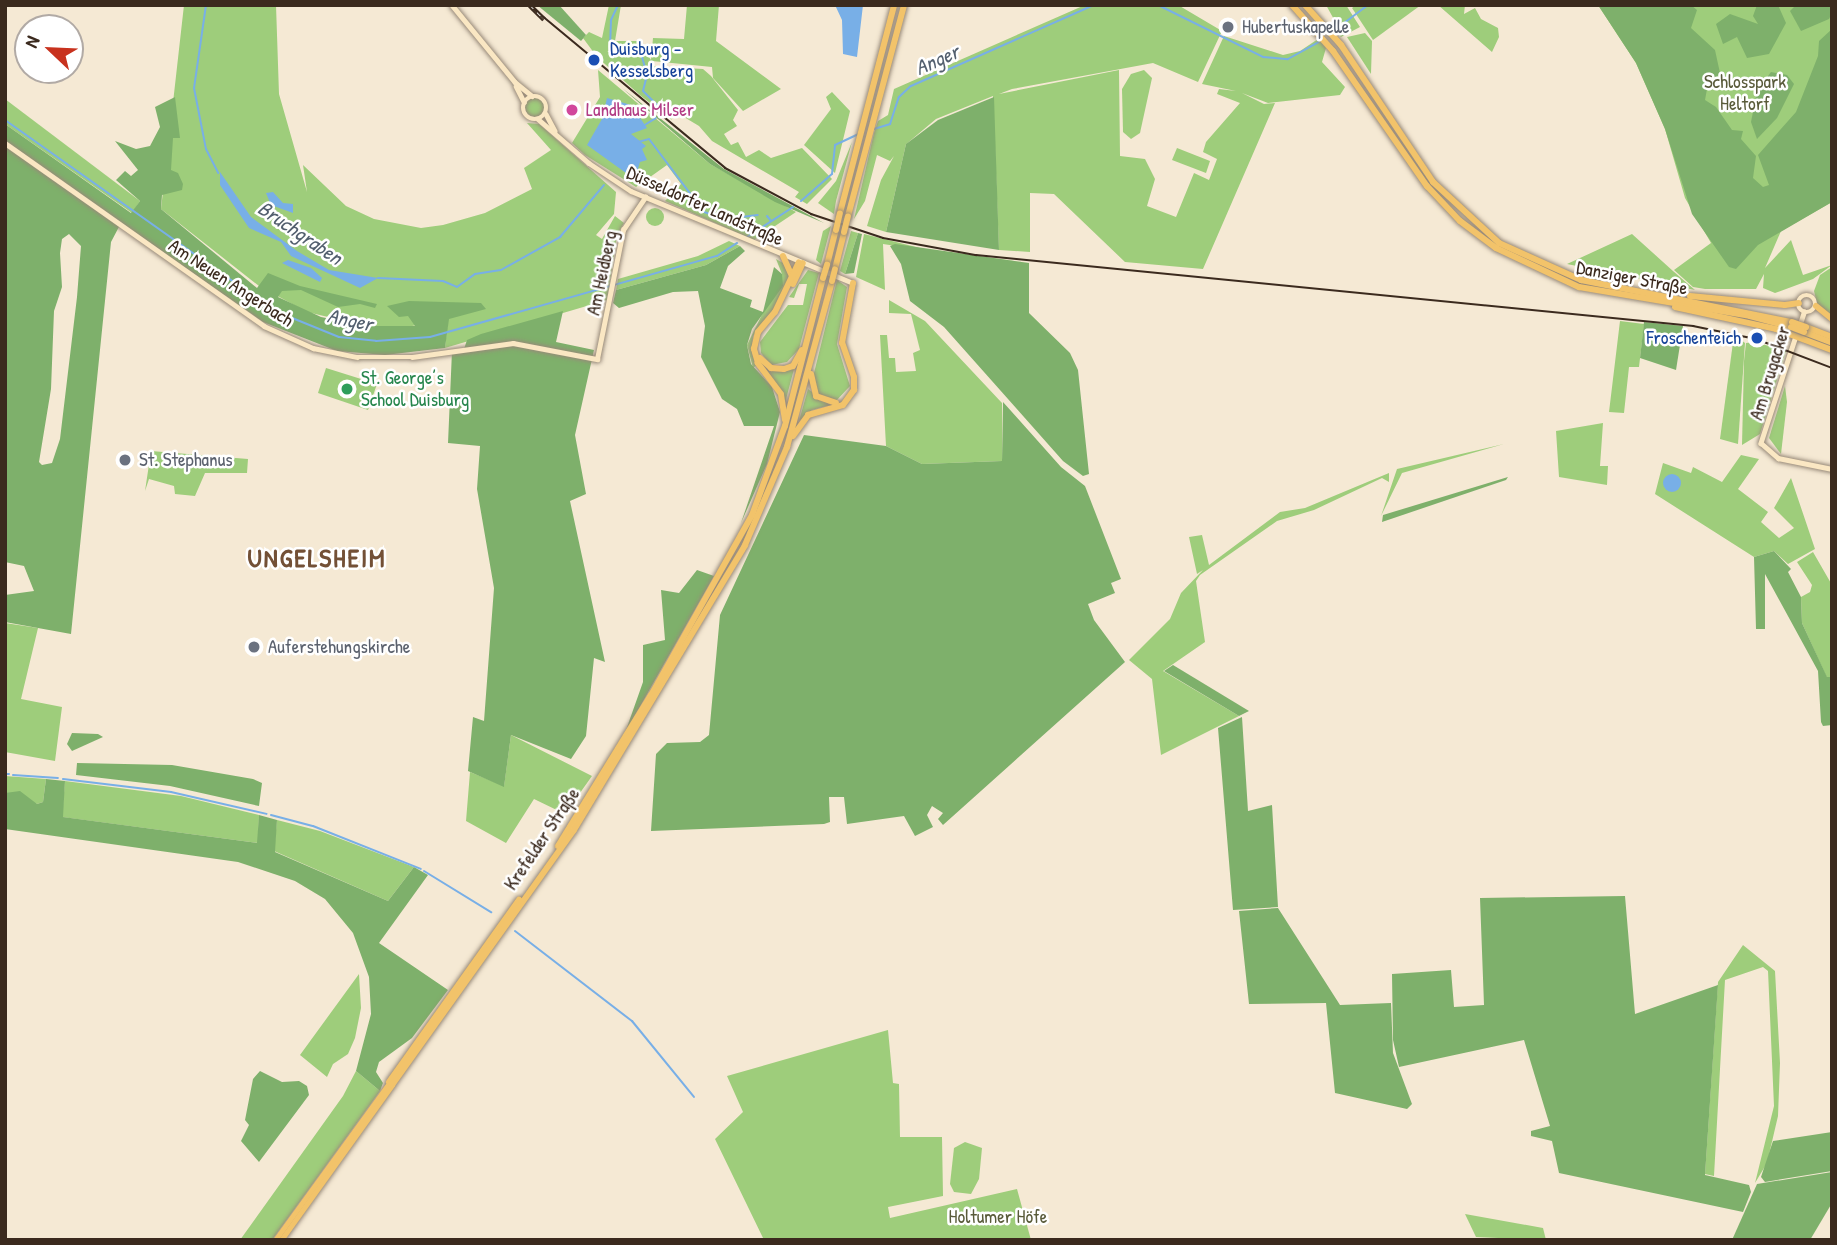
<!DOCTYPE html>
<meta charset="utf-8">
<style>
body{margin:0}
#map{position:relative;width:1837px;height:1245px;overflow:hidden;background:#f5e9d4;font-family:"Patrick Hand",sans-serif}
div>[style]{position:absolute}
.green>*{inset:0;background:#9ecd7b}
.round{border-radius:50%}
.forest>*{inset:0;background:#7eb06b}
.water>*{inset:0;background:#78afe7}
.stream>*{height:2px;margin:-1px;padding:0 1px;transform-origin:1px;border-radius:1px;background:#78afe7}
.roads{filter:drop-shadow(0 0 2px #988a79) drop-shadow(0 0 2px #988a79)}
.secondary>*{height:4.5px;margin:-2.25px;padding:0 2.25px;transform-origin:2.25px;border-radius:2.25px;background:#fae7c3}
.secondary>.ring{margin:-2.25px;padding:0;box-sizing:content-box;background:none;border:4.5px solid #fae7c3;border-radius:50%}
.primary>*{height:5px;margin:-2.5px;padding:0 2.5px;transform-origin:2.5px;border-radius:2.5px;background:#f2c36a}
.highway>*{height:6px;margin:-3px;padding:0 3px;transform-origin:3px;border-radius:3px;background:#f2c36a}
.tram>*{height:2px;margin:-1px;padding:0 1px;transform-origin:1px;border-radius:1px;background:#3b2a1e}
.rail>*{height:4.5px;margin-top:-2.25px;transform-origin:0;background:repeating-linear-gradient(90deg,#fff 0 5px,#3b2a1e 0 10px);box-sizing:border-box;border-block:2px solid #3b2a1e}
.bridges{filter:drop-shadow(0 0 2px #988a79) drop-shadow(0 0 2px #988a79)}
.highway-bridge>*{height:6px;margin:-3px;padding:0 3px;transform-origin:3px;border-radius:3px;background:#f2c36a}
.dots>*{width:19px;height:19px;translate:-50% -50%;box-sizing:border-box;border:4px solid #fff;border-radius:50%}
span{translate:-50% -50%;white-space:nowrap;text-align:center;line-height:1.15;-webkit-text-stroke:5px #fff;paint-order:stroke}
.worship-label{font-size:19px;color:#5b616d}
.left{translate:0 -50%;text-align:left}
.transit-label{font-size:19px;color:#164399}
.right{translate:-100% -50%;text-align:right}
.park-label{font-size:19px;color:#595b3a}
.hotel-label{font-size:19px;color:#b23c85}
.street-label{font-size:19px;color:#3b2a1e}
.leisure-label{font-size:19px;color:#27864d}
.water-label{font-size:21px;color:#535f6e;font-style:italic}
.district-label{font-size:26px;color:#735036;font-weight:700;letter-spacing:2px}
.frame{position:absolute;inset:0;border:7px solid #3b2a1e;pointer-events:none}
.north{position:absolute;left:14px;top:14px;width:70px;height:70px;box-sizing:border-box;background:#fff;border:2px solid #b1aaa5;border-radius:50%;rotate:293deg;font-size:19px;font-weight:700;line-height:28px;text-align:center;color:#3b2a1e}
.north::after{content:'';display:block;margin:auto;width:24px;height:32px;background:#c8321e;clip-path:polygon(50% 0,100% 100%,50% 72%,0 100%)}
</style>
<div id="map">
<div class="green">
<i style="clip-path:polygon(184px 5px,276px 5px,279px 94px,307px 192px,303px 165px,346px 206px,374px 219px,421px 228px,443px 225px,485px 213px,532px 189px,524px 168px,551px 150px,527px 123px,539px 124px,616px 192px,614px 214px,596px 235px,602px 239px,615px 216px,624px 223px,617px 235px,607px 300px,445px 348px,448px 319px,402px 328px,366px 326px,307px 312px,259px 286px,161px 209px)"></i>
<i style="clip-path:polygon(609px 5px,621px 5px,615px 41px,638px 41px,651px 60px,653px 38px,684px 39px,687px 5px,719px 5px,716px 41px,781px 89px,743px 111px,713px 78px,712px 67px,652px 61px,652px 66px,703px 69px,711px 76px,738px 110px,733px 120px,737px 126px,724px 134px,731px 145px,738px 142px,746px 157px,759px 150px,771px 158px,802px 148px,832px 179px,807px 204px,795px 197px,799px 192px,712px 141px,699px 126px,664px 105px,672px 120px,641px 96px,597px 57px,583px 38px,589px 32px,602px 38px)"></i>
<i style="clip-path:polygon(1085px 5px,1178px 5px,1222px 31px,1198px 82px,1153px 63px,1012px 89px,999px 94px,1119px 70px,1120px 156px,1145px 159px,1155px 179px,1147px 206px,1176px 217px,1194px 173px,1209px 180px,1217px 159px,1203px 152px,1206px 142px,1240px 103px,1217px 94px,1219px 89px,1236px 91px,1202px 84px,1224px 36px,1283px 55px,1300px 51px,1318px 39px,1326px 48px,1322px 62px,1345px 87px,1340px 95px,1268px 103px,1242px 93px,1264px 104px,1275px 103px,1203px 269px,1125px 262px,1054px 194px,1030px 193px,1030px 252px,999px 250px,993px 96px,936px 119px,898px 151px,906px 144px,886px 232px,867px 226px,881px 180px,894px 156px,890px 161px,877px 155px,865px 201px,854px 219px,874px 133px,878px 121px,888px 115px,894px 89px)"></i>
<i style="clip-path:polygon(1326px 5px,1346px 5px,1360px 27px,1341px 37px,1331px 27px,1336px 23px)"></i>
<i style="clip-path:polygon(1356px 5px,1421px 5px,1373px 40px,1352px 8px)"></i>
<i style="clip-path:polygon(1438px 5px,1465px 5px,1464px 14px,1475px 8px,1481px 19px,1498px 28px,1499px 37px,1492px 52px)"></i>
<i style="clip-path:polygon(1598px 5px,1832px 5px,1832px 202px,1781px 231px,1765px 268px,1791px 240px,1803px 275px,1832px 265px,1813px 279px,1775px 293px,1763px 288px,1764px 274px,1756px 289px,1705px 289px,1693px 287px,1674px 270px,1711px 243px,1685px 198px,1665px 129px,1636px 63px)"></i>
<i style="clip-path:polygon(1365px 33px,1372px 41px,1371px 74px,1347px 37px)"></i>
<i style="clip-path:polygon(598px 70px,710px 164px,796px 212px,754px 240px,665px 201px,681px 184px,667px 165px,636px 187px,585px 155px,572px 143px,600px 97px)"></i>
<i style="clip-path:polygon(1144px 70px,1152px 78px,1140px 133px,1131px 139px,1123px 132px,1122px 89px,1131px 74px)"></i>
<i style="clip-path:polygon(832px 92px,850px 111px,835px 173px,804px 145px,831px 109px,826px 97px)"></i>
<i class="round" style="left:525px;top:97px;width:20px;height:20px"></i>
<i style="clip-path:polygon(5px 99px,140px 201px,132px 213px,5px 124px)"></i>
<i style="clip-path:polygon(852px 142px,836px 201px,834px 214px,818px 203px,836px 181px)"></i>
<i style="clip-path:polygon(1177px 148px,1210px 161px,1206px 173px,1172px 160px)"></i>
<i class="round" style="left:646px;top:208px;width:18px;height:18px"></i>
<i style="clip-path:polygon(831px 226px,821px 264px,816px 260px,823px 231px)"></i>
<i style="clip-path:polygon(851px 231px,858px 233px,845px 274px,840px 271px)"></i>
<i style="clip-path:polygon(864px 234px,928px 250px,1029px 263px,948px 254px,883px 244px,885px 290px,856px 277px)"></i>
<i style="clip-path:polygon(1632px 234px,1673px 271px,1695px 290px,1567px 264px)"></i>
<i style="clip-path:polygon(729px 241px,740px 246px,706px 265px,616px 290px,618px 279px,698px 256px)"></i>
<i style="clip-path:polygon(776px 259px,783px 263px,790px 278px,776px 308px,753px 336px,752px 353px,757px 365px,753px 368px,747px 345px,782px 274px)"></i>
<i style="clip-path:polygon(1832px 267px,1832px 317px,1818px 307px,1814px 291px,1820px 275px)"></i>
<i style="clip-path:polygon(808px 270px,819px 273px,799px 349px,787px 362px,771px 365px,761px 353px,760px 342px,788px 305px,803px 305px,807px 284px,799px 284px,794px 298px,789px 297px)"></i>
<i style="clip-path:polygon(837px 280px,847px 287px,837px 344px,850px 386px,836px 401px,820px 397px,813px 377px)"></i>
<i style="clip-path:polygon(889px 300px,925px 321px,1002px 403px,1002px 461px,922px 464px,886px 446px,880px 335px,887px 335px,889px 358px,895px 358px,896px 372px,916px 371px,913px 353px,920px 350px,911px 314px,889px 313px)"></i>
<i style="clip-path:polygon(1620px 321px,1644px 324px,1639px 367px,1629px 367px,1624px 413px,1609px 412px)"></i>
<i style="clip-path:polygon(1734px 335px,1745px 343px,1738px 444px,1720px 439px)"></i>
<i style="clip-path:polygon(1755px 342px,1786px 351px,1760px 434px,1742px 445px,1744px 361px,1746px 343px)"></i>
<i style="clip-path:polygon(797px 364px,794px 369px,785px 403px,764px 366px,784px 372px)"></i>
<i style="clip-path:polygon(326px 368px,377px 384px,368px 410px,318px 393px)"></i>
<i style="clip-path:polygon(1785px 386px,1787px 402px,1781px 454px,1769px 438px)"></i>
<i style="clip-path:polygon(808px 389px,830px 405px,812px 410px,799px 421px)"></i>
<i style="clip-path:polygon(1603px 423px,1600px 466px,1608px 466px,1607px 485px,1559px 477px,1556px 431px)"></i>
<i style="clip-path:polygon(1504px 444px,1402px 473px,1381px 516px,1397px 469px)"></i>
<i style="clip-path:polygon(151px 451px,248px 459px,247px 473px,205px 473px,195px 496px,175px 494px,174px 486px,149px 479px,145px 491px)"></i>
<i style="clip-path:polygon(1741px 455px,1759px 459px,1738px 489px,1768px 512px,1761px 522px,1779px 538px,1794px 528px,1774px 508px,1791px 478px,1815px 549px,1788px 564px,1774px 551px,1754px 557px,1655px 494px,1663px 463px,1691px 473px,1693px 467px,1722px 482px)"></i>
<i style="clip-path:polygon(1389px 473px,1389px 482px,1382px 478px,1314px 510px,1277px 521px,1200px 575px,1196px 581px,1205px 642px,1163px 671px,1239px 716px,1161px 755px,1152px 679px,1129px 660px,1170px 619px,1181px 593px,1203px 570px,1197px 574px,1189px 537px,1202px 535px,1209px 565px,1280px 512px,1305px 508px)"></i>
<i style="clip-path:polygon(1813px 552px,1832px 585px,1832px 677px,1827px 678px,1802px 623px,1801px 597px,1810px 592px,1812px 585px,1797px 562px)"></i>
<i style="clip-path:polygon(5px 623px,38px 628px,21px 699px,62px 707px,55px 761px,5px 752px)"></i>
<i style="clip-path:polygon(511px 735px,592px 776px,565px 814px,534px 799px,506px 843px,466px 821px,470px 772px,504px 786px)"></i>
<i style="clip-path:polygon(5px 776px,46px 779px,43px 802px,37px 804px,5px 793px)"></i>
<i style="clip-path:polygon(65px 781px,181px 796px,259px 815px,258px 843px,62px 817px)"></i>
<i style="clip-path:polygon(277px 820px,320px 831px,414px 867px,388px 901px,274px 851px)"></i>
<i style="clip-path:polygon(1743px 945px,1775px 971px,1780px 1063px,1778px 1116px,1767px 1163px,1755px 1183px,1774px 1106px,1768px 971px,1763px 967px,1725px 980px,1714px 1176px,1705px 1174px,1718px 982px)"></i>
<i style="clip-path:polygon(359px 974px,361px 1008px,355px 1038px,348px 1054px,333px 1064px,327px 1077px,300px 1055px)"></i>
<i style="clip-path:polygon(888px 1030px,893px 1083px,899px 1084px,900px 1137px,942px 1137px,943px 1196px,888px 1207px,890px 1218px,1017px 1189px,1031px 1240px,764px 1240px,715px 1139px,743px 1112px,727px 1076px)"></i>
<i style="clip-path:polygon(356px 1071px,380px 1091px,272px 1240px,240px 1240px,343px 1096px)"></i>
<i style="clip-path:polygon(965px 1142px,982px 1148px,979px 1179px,971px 1194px,954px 1192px,950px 1184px,954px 1148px)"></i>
<i style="clip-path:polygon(1465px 1214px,1543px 1228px,1546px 1240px,1476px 1237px)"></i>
</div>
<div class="forest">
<i style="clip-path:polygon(537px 5px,559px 5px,586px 35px,581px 41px)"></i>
<i style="clip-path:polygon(1598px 5px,1691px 5px,1697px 10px,1691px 28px,1715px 50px,1720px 73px,1707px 89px,1705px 100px,1716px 107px,1732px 130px,1743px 131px,1741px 139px,1756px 156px,1753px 178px,1763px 187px,1769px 185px,1758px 155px,1796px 112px,1818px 56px,1819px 41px,1832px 29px,1832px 202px,1758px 245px,1736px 269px,1729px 267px,1692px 214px,1665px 129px,1636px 63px)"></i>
<i style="clip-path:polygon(1757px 5px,1778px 5px,1786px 23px,1769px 54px,1747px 58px,1737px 37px,1723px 44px,1716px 24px,1730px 14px,1758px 24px,1753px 16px)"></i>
<i style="clip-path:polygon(1796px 5px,1832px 5px,1832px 13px,1829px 19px,1801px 31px,1790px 11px)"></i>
<i style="clip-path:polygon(1771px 72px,1787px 75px,1794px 84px,1777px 118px,1757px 139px,1751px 122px,1757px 91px)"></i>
<i style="clip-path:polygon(622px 88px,724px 169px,824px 223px,775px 202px,710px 164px)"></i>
<i style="clip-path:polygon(evenodd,175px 97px,180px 138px,173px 138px,171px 170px,178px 173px,183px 184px,182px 190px,162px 195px,161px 209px,257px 288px,268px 273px,300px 286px,377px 304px,375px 308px,360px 304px,338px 307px,301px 290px,282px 291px,278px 297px,321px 317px,366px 326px,415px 326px,408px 316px,399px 317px,387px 306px,409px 301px,481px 303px,486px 309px,449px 319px,445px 348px,385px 355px,337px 351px,263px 322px,121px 223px,111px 242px,71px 634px,5px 622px,5px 595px,34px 591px,24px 566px,5px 562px,5px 124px,131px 213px,140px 201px,116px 180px,125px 171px,131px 176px,138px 170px,115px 141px,136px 149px,150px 146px,160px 127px,155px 107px,175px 97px,69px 234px,81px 246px,77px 297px,60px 439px,52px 463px,42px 465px,39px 462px,51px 389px,54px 311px,62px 287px,60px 253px,62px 239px,69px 234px)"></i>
<i style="clip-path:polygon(994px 97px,999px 250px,886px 232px,906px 144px,938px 120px)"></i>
<i style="clip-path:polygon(858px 233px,862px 234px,854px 273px,845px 274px)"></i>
<i style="clip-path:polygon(895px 244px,1029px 263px,1029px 313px,1070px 353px,1078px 370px,1089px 474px,1083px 476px,1063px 461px,944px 327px,910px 301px,901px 264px,890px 246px)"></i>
<i style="clip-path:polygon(740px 246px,745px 251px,728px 266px,720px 288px,752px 300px,750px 307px,763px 312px,774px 267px,782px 274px,783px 286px,752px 329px,747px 345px,751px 364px,772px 387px,780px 412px,767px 464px,741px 523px,774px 426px,744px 426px,737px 409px,722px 399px,701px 357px,705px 326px,698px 291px,673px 292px,619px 308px,613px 303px,616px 290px,706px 265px)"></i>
<i style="clip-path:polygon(563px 311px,556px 342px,594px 350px,575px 435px,586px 494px,570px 501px,605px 662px,594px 658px,586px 736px,571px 759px,511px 735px,504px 787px,468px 771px,473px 717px,484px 721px,494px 588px,477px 489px,480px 446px,448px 443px,452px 351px,464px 349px,467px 340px,481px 334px)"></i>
<i style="clip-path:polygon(1644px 322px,1683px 326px,1676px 370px,1640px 358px)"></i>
<i style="clip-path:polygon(1003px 402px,1061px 467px,1085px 486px,1121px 579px,1111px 583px,1115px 593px,1088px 604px,1094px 620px,1125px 662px,943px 825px,938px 819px,943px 813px,932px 806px,927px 815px,933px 827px,915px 836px,904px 816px,847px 824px,844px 797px,829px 797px,830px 822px,824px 824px,651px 831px,656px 754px,667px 743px,700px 742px,709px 735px,720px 615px,804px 435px,886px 446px,922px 464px,1002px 461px)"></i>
<i style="clip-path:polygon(1508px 477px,1506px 480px,1382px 522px,1383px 515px)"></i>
<i style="clip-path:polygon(1774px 551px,1791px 569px,1788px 572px,1801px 597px,1802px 623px,1827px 677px,1832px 677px,1832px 725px,1823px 726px,1821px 722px,1818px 671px,1765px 574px,1765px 629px,1756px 629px,1754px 557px)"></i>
<i style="clip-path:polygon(697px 570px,714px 576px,625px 733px,643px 682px,643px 645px,665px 640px,661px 590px,679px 593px)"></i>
<i style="clip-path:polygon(1173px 665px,1249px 711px,1239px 716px,1164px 671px)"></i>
<i style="clip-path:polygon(1242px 717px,1248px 811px,1272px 805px,1278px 907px,1233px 910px,1218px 728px)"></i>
<i style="clip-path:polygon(72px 733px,98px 734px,103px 737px,72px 751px,67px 744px)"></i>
<i style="clip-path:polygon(77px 763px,172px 765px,253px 779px,262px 783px,259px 806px,170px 786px,76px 775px)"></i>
<i style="clip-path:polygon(46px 779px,65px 781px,63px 817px,257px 843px,259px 815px,277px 820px,275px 852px,388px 901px,414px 867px,428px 875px,379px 943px,448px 990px,412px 1038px,379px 1062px,376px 1072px,383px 1083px,380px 1091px,356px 1071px,371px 1014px,369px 977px,353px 933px,325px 899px,295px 881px,238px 862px,5px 829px,5px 793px,20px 791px,37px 804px,43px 802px)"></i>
<i style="clip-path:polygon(1625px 896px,1635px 1014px,1718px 985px,1705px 1175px,1749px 1185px,1751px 1192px,1743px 1212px,1559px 1173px,1552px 1141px,1531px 1136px,1531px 1131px,1550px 1126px,1524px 1040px,1399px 1067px,1393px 1040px,1392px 974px,1451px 970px,1454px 1007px,1484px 1005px,1480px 898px)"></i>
<i style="clip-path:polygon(1278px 908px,1340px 1005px,1391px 1003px,1393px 1053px,1412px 1104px,1407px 1109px,1335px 1093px,1326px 1003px,1249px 1004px,1239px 911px)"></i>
<i style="clip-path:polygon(260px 1071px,282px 1082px,299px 1081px,307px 1086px,309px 1095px,259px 1162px,241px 1141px,249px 1125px,245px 1120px,253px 1079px)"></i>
<i style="clip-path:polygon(1832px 1132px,1832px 1171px,1765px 1182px,1761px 1177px,1773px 1141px)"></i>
<i style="clip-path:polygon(1832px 1172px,1832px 1203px,1810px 1240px,1732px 1240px,1757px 1184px)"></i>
</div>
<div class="water">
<i style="clip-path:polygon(835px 5px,863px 5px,857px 57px,843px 54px,842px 20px)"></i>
<i style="clip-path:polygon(607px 98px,631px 105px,647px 128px,631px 134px,646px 146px,642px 149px,647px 160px,640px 162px,637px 172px,626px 173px,587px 145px,602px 119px)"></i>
<i style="clip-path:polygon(220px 172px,251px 217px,297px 251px,329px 270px,378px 278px,360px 288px,291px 256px,281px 242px,249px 228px,220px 185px)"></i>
<i style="clip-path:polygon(273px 192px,283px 203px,293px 204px,293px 213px,271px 205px,266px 193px)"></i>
<i style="clip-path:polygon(288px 260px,311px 268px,322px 278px,320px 282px,282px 263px)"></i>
<i class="round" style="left:1663px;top:474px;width:18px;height:18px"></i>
</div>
<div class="stream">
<i style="left:206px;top:5px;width:84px;rotate:98.2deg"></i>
<i style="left:194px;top:88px;width:62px;rotate:78.9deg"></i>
<i style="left:206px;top:149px;width:27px;rotate:63deg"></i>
<i style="left:618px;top:5px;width:17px;rotate:115deg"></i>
<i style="left:611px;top:20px;width:28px;rotate:92deg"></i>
<i style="left:610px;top:48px;width:19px;rotate:-6deg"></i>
<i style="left:629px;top:46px;width:12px;rotate:20deg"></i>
<i style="left:640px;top:50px;width:26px;rotate:74deg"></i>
<i style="left:647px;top:75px;width:16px;rotate:104deg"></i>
<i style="left:643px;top:91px;width:28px;rotate:45deg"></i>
<i style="left:1158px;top:5px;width:117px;rotate:26.3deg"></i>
<i style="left:1263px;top:57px;width:25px;rotate:5deg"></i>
<i style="left:1288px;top:59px;width:35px;rotate:-29deg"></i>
<i style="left:1332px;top:32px;width:45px;rotate:-36.9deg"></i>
<i style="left:5px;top:120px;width:331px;rotate:35.3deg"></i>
<i style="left:275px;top:311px;width:69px;rotate:22.1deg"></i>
<i style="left:339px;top:337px;width:37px;rotate:6deg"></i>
<i style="left:376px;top:341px;width:54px;rotate:-4.2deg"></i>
<i style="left:430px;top:337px;width:298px;rotate:-15.8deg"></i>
<i style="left:717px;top:256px;width:24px;rotate:-33deg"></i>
<i style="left:643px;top:126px;width:15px;rotate:-32deg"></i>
<i style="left:874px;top:129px;width:17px;rotate:-17deg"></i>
<i style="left:890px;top:124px;width:28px;rotate:-72deg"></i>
<i style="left:899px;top:97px;width:16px;rotate:-43deg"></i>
<i style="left:911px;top:86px;width:200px;rotate:-23.9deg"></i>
<i style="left:638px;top:142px;width:11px;rotate:-15deg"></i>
<i style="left:649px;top:139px;width:91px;rotate:53deg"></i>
<i style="left:704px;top:212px;width:22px;rotate:18deg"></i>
<i style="left:725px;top:219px;width:33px;rotate:-7deg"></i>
<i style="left:801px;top:201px;width:41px;rotate:-41.1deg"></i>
<i style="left:832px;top:174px;width:29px;rotate:-84deg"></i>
<i style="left:835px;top:145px;width:26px;rotate:-25deg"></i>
<i style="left:767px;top:216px;width:6px;rotate:51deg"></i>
<i style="left:747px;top:237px;width:55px;rotate:-33.1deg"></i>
<i style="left:378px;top:278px;width:65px;rotate:2.6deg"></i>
<i style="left:443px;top:281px;width:15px;rotate:23deg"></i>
<i style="left:457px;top:287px;width:22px;rotate:-36deg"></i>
<i style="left:475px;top:274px;width:26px;rotate:-9deg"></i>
<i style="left:501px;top:270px;width:68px;rotate:-29.2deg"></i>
<i style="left:560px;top:237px;width:68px;rotate:-49.8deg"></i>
<i style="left:5px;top:774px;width:4px"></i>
<i style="left:13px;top:775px;width:45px;rotate:3.8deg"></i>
<i style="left:63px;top:779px;width:109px;rotate:6.9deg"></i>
<i style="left:171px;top:792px;width:98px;rotate:12.9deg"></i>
<i style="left:271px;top:815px;width:43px;rotate:14.7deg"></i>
<i style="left:313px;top:826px;width:116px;rotate:21.7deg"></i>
<i style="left:424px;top:871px;width:79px;rotate:31.5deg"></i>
<i style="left:515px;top:931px;width:148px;rotate:37.6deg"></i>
<i style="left:632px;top:1021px;width:98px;rotate:50.8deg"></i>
</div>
<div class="roads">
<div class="secondary">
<i style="left:452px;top:5px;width:99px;rotate:50.7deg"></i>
<i style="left:515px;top:82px;width:22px;rotate:39deg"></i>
<i style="left:516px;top:86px;width:18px;rotate:63deg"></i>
<i class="ring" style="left:523px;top:96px;width:19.5px;height:19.5px"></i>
<i style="left:546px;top:114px;width:19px;rotate:62deg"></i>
<i style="left:538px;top:119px;width:67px;rotate:40.8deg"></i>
<i style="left:589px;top:163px;width:50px;rotate:33.7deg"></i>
<i style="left:631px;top:191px;width:240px;rotate:22.5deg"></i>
<i style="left:5px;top:143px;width:317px;rotate:35.2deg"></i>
<i style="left:264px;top:326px;width:54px;rotate:24.2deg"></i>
<i style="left:313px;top:348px;width:45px;rotate:11.6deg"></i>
<i style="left:357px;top:357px;width:55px"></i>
<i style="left:412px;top:357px;width:102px;rotate:-7.9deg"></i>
<i style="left:513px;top:343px;width:86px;rotate:10.8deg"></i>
<i style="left:597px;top:359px;width:132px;rotate:-78.6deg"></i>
<i style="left:623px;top:230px;width:40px;rotate:-56deg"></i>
<i class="ring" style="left:1798px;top:295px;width:13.5px;height:13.5px"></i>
<i style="left:1799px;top:327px;width:16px;rotate:-72deg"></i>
<i style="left:1796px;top:336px;width:113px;rotate:108.1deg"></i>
<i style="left:1761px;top:443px;width:23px;rotate:41deg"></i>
<i style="left:1778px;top:458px;width:55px;rotate:11.5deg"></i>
</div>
<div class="primary">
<i style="left:275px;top:1240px;width:194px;rotate:-54deg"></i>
<i style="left:281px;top:1240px;width:191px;rotate:-54.4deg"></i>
</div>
<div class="highway">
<i style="left:1292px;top:5px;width:62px;rotate:48.3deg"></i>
<i style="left:1333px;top:51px;width:165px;rotate:55.2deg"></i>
<i style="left:1427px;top:186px;width:48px;rotate:46.7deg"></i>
<i style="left:1460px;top:221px;width:45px;rotate:36.9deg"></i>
<i style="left:1496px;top:248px;width:92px;rotate:25.2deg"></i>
<i style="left:1579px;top:287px;width:173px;rotate:9.6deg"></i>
<i style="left:1750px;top:316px;width:42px;rotate:15deg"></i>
<i style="left:1305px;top:5px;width:54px;rotate:48deg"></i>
<i style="left:1341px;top:45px;width:165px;rotate:56.1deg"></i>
<i style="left:1433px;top:182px;width:90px;rotate:42.7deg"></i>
<i style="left:1499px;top:243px;width:90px;rotate:24.3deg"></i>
<i style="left:1581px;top:280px;width:215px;rotate:11.3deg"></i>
<i style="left:840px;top:213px;width:215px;rotate:-75.4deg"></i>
<i style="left:848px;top:216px;width:218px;rotate:-75.1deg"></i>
<i style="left:783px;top:256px;width:22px;rotate:66deg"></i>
<i style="left:827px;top:265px;width:36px;rotate:-76deg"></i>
<i style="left:835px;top:269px;width:38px;rotate:-76deg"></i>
<i style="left:793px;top:284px;width:23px;rotate:-65deg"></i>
<i style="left:1690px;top:296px;width:95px;rotate:5.4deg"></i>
<i style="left:1785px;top:305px;width:14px;rotate:-8deg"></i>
<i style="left:1816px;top:306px;width:21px;rotate:39deg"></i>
<i style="left:1675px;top:307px;width:103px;rotate:12.3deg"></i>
<i style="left:1776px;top:329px;width:60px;rotate:20.6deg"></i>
<i style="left:1806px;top:327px;width:28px;rotate:21deg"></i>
<i style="left:1804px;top:332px;width:30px;rotate:21deg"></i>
<i style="left:760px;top:358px;width:15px;rotate:42deg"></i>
<i style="left:771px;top:368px;width:13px;rotate:4deg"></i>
<i style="left:784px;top:369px;width:9px;rotate:-18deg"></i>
<i style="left:793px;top:366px;width:18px;rotate:-61deg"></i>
<i style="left:811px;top:374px;width:23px;rotate:77deg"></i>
<i style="left:816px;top:396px;width:21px;rotate:19deg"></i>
<i style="left:785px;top:420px;width:26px;rotate:-99deg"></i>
<i style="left:781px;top:394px;width:39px;rotate:-127deg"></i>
<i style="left:758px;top:363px;width:15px;rotate:-106deg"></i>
<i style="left:754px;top:349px;width:17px;rotate:-77deg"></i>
<i style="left:758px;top:332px;width:26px;rotate:-50deg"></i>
<i style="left:775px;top:312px;width:55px;rotate:-64.4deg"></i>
<i style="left:793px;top:436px;width:26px;rotate:-54deg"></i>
<i style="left:808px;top:415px;width:36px;rotate:-16deg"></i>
<i style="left:843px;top:405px;width:19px;rotate:-54deg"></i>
<i style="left:854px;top:390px;width:13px;rotate:-90deg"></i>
<i style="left:854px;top:377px;width:36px;rotate:-109deg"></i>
<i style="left:842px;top:343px;width:61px;rotate:-79.6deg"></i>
<i style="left:558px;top:846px;width:177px;rotate:-58.4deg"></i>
<i style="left:651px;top:695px;width:206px;rotate:-60.7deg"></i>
<i style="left:752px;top:515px;width:95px;rotate:-69.7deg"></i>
<i style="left:785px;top:426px;width:153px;rotate:-75.6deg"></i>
<i style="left:389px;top:1082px;width:224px;rotate:-54.5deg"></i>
<i style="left:392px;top:1085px;width:313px;rotate:-54.5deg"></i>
<i style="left:574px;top:830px;width:332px;rotate:-59deg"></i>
<i style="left:745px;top:545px;width:107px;rotate:-66.8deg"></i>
<i style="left:787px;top:447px;width:172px;rotate:-74.8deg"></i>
</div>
</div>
<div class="tram">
<i style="left:529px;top:5px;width:255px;rotate:39.7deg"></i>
<i style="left:725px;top:168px;width:98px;rotate:28.1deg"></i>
<i style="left:811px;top:214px;width:76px;rotate:18.4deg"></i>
<i style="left:883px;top:238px;width:95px;rotate:10.4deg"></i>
<i style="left:976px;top:255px;width:721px;rotate:5.66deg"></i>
<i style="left:1693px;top:326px;width:64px;rotate:11.7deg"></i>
<i style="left:1756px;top:339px;width:81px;rotate:20.9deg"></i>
</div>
<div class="rail">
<i style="left:530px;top:5px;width:20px;rotate:45deg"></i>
</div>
<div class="bridges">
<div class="highway-bridge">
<i style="left:836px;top:230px;width:17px;rotate:-77deg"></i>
<i style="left:844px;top:232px;width:16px;rotate:-76deg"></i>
<i style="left:823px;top:278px;width:14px;rotate:-73deg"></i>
<i style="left:832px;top:281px;width:12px;rotate:-76deg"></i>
<i style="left:1792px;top:322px;width:15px;rotate:20deg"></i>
<i style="left:1791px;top:327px;width:14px;rotate:21deg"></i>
</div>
</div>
<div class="dots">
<i style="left:1228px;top:27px;background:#6b7280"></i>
<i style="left:594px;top:60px;background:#1a4fb4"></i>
<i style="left:572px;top:110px;background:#d1479c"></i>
<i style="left:1757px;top:338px;background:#1a4fb4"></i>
<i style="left:347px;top:389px;background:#2e9e5b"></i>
<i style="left:125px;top:460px;background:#6b7280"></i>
<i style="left:254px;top:647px;background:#6b7280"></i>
</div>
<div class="worship-label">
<span class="left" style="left:1242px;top:27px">Hubertuskapelle</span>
<span class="left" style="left:139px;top:460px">St. Stephanus</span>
<span class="left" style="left:268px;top:647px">Auferstehungskirche</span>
</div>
<div class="transit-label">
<span class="left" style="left:610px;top:60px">Duisburg -<br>Kesselsberg</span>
<span class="right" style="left:1741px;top:338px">Froschenteich</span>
</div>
<div class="park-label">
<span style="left:1745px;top:93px">Schlosspark<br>Heltorf</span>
<span style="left:998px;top:1217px">Holtumer Höfe</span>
</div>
<div class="hotel-label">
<span class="left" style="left:586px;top:110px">Landhaus Milser</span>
</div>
<div class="street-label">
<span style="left:705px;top:206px;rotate:24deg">Düsseldorfer Landstraße</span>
<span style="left:602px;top:273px;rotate:-78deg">Am Heidberg</span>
<span style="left:1632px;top:278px;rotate:11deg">Danziger Straße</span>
<span style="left:231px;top:283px;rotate:33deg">Am Neuen Angerbach</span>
<span style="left:1770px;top:373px;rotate:-73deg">Am Brugacker</span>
<span style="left:542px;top:839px;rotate:-56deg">Krefelder Straße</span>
</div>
<div class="leisure-label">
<span class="left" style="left:361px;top:389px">St. George’s<br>School Duisburg</span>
</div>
<div class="water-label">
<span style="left:937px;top:60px;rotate:-24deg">Anger</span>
<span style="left:300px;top:233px;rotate:34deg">Bruchgraben</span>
<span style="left:350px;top:320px;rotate:12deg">Anger</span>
</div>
<div class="district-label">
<span style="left:317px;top:558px">UNGELSHEIM</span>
</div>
<div class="frame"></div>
<div class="north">N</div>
</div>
